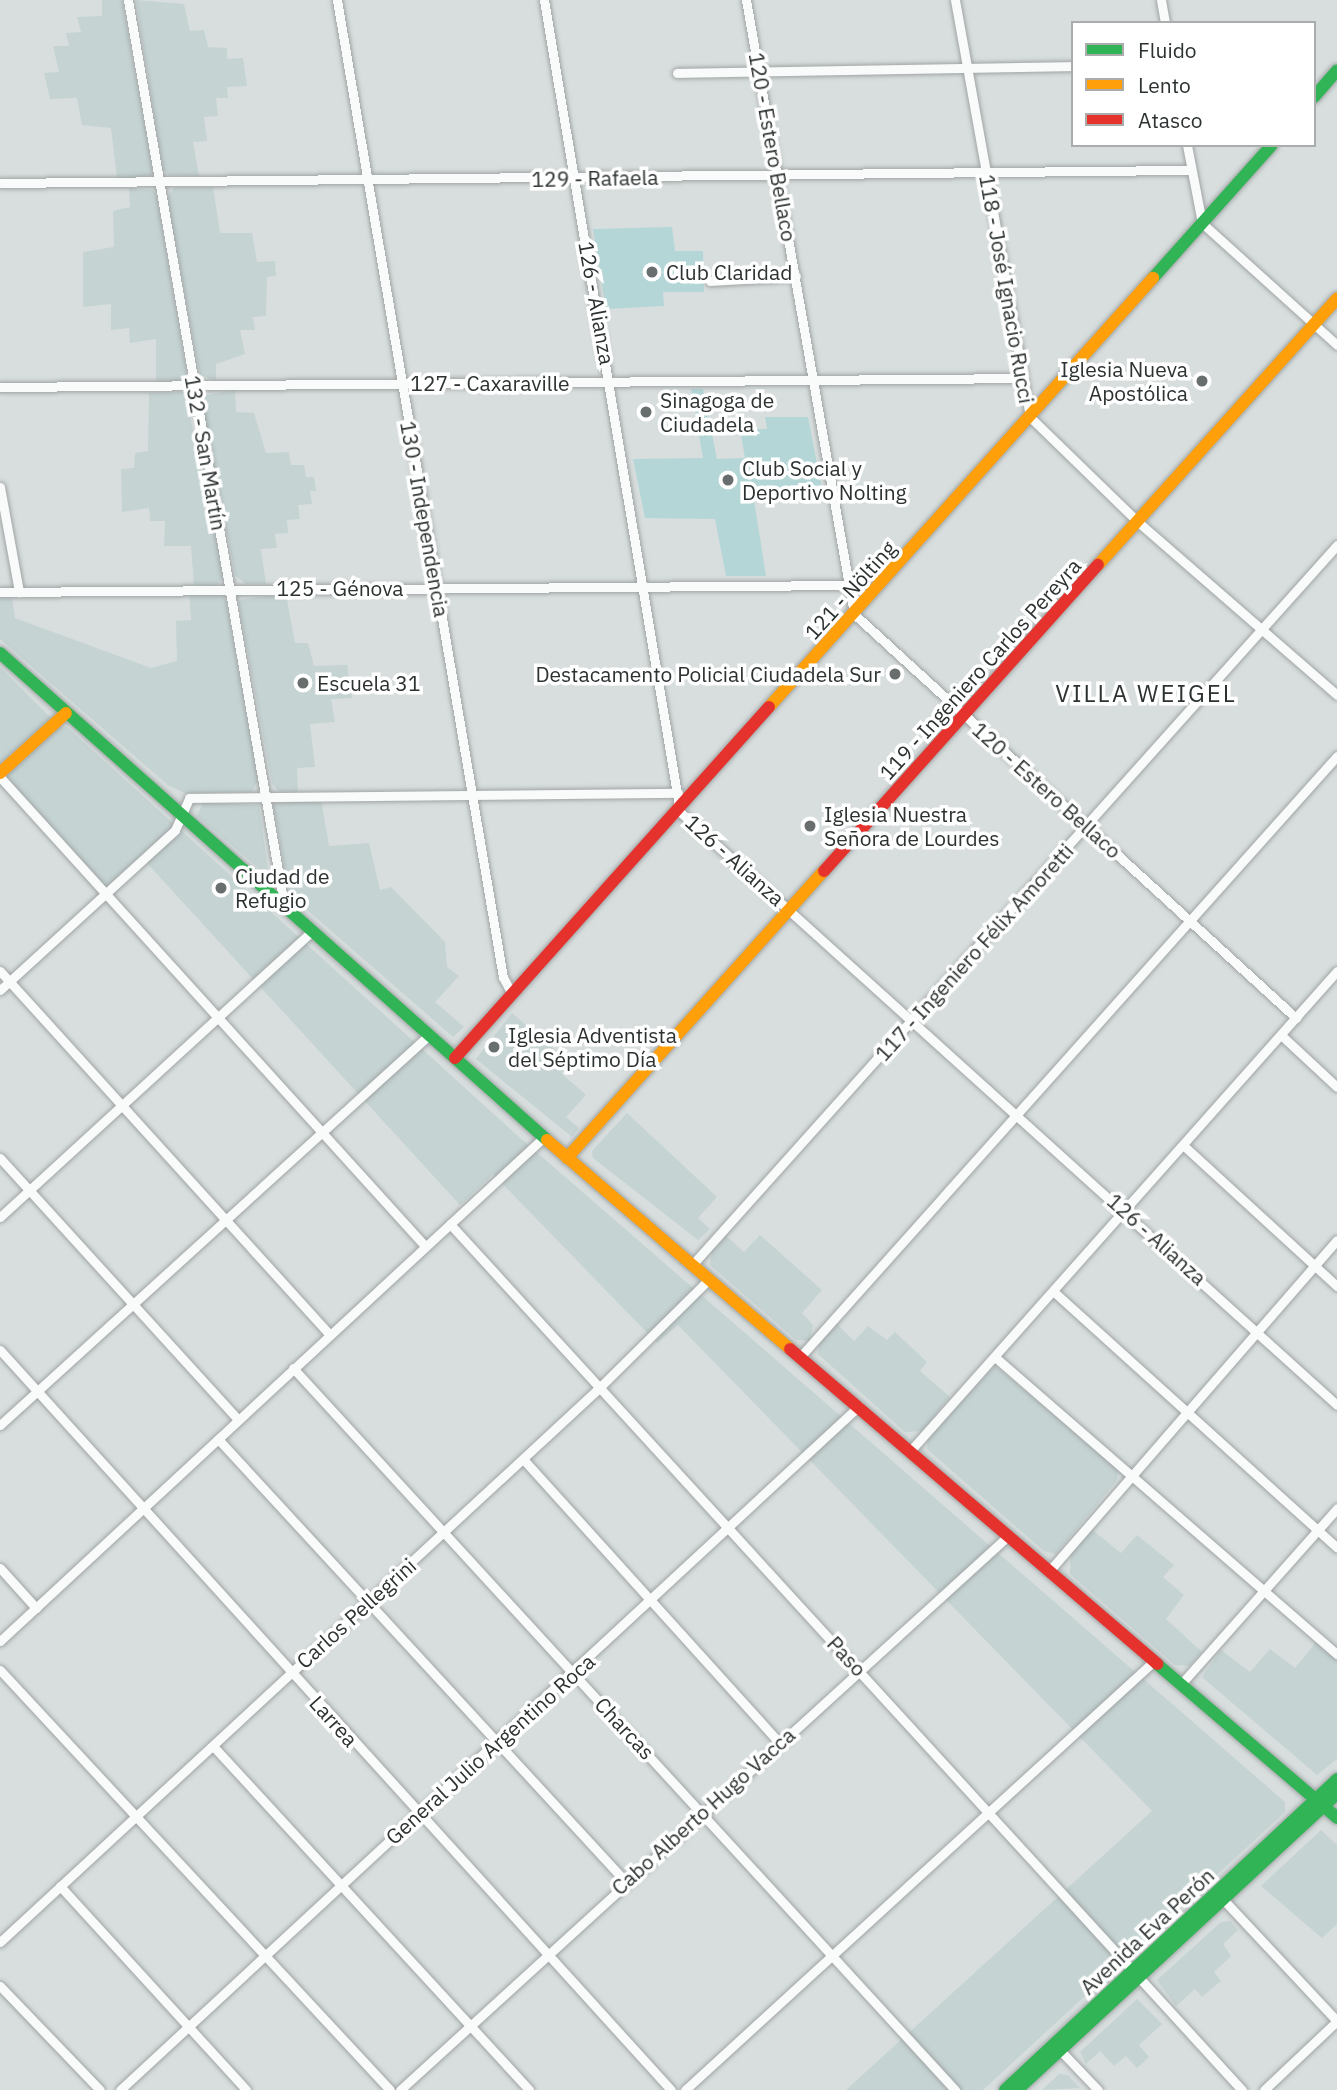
<!DOCTYPE html>
<meta charset="utf-8">
<style>
body{margin:0}
#map{position:relative;width:1337px;height:2090px;overflow:hidden;background:#d8dede;font-family:"IBM Plex Sans",sans-serif}
div>[style]{position:absolute}
.built>*{inset:0;background:#c5d3d3}
.green>*{inset:0;background:#b4d6d7}
.roads{filter:drop-shadow(0 0 2px #a0a4a4) drop-shadow(0 0 2px #a0a4a4)}
.street>*{height:9px;margin:-4.5px;padding:0 4.5px;transform-origin:4.5px;border-radius:4.5px;background:#f9fafa}
.fast>*{height:12px;margin:-6px;padding:0 6px;transform-origin:6px;border-radius:6px;background:#30b455}
.slow>*{height:12px;margin:-6px;padding:0 6px;transform-origin:6px;border-radius:6px;background:#ff9f0a}
.jam>*{height:12px;margin:-6px;padding:0 6px;transform-origin:6px;border-radius:6px;background:#e5322d}
.dots>*{width:19px;height:19px;translate:-50% -50%;box-sizing:border-box;border:4px solid #fff;border-radius:50%}
span{translate:-50% -50%;white-space:nowrap;text-align:center;line-height:1.15;-webkit-text-stroke:7px #fff;paint-order:stroke}
.street-label{font-size:21px;color:#2c3131}
.poi-label{font-size:21px;color:#2c3131}
.left{translate:0 -50%;text-align:left}
.right{translate:-100% -50%;text-align:right}
.quarter-label{font-size:24px;color:#2c3131;letter-spacing:2px}
.legend{position:absolute;left:1071px;top:21px;width:245px;height:126px;box-sizing:border-box;background:#fff;border:2px solid #abadad;margin:0;padding:9px 12px;list-style:none;font-size:21px;color:#2c3131}
.legend li{display:flex;align-items:center;gap:14px;height:35px}
.legend b{width:35px;border:2px solid #abadad}
</style>
<div id="map">
<div class="built">
<i style="clip-path:polygon(102px 0,122px 0,153px 172px,149px 178px,117px 178px,111px 128px,82px 125px,77px 98px,50px 99px,44px 73px,59px 72px,53px 46px,69px 46px,66px 33px,81px 32px,77px 17px,102px 16px)"></i>
<i style="clip-path:polygon(136px 0,184px 4px,190px 31px,204px 30px,208px 47px,227px 48px,227px 59px,243px 58px,247px 86px,227px 87px,228px 98px,216px 98px,218px 116px,204px 117px,207px 141px,193px 142px,199px 176px,169px 175px,163px 169px)"></i>
<i style="clip-path:polygon(175px 187px,213px 187px,220px 233px,252px 233px,257px 262px,275px 261px,276px 276px,267px 277px,266px 316px,253px 317px,255px 330px,240px 330px,245px 354px,216px 364px,216px 381px,200px 375px,167px 197px)"></i>
<i style="clip-path:polygon(129px 188px,153px 190px,157px 197px,187px 375px,183px 382px,156px 382px,156px 339px,130px 343px,129px 328px,111px 330px,111px 304px,83px 307px,83px 252px,114px 247px,113px 211px,130px 207px)"></i>
<i style="clip-path:polygon(235px 390px,236px 412px,254px 413px,266px 453px,289px 452px,291px 465px,304px 465px,306px 477px,314px 477px,316px 491px,310px 491px,312px 504px,298px 505px,300px 519px,287px 520px,288px 533px,275px 534px,277px 548px,261px 549px,266px 584px,246px 584px,235px 575px,201px 396px)"></i>
<i style="clip-path:polygon(185px 392px,224px 576px,216px 586px,194px 585px,191px 546px,164px 546px,165px 521px,150px 521px,149px 508px,122px 512px,121px 469px,134px 468px,135px 453px,148px 451px,149px 393px)"></i>
<i style="clip-path:polygon(189px 593px,222px 594px,226px 601px,259px 778px,252px 792px,185px 793px,169px 786px,0 639px,0 597px,12px 597px,15px 618px,151px 668px,177px 661px,176px 621px,191px 620px)"></i>
<i style="clip-path:polygon(286px 594px,295px 643px,308px 643px,314px 666px,347px 665px,352px 698px,331px 699px,335px 722px,310px 724px,315px 767px,297px 768px,298px 792px,278px 791px,272px 783px,238px 600px)"></i>
<i style="clip-path:polygon(0 667px,51px 718px,0 763px)"></i>
<i style="clip-path:polygon(58px 727px,67px 727px,518px 1136px,1285px 1802px,1285px 1812px,983px 2090px,846px 2090px,1152px 1811px,678px 1325px,657px 1343px,493px 1174px,460px 1205px,146px 862px,111px 894px,4px 775px)"></i>
<i style="clip-path:polygon(321px 799px,329px 846px,369px 843px,380px 890px,391px 887px,445px 942px,447px 967px,459px 976px,435px 1002px,464px 1027px,453px 1037px,290px 895px,273px 804px)"></i>
<i style="clip-path:polygon(203px 803px,259px 805px,269px 877px,197px 816px)"></i>
<i style="clip-path:polygon(512px 1013px,570px 1063px,561px 1073px,586px 1095px,566px 1117px,579px 1128px,572px 1137px,476px 1059px)"></i>
<i style="clip-path:polygon(627px 1113px,717px 1197px,698px 1218px,710px 1229px,698px 1240px,593px 1158px,592px 1151px)"></i>
<i style="clip-path:polygon(725px 1235px,744px 1252px,760px 1235px,822px 1290px,802px 1313px,813px 1325px,810px 1341px,796px 1340px,710px 1265px,712px 1249px)"></i>
<i style="clip-path:polygon(836px 1323px,854px 1341px,868px 1326px,887px 1340px,895px 1332px,927px 1362px,920px 1371px,950px 1397px,922px 1431px,905px 1432px,818px 1354px,819px 1343px)"></i>
<i style="clip-path:polygon(995px 1366px,1119px 1469px,1117px 1480px,1056px 1554px,1044px 1551px,927px 1449px,928px 1438px)"></i>
<i style="clip-path:polygon(1090px 1528px,1121px 1553px,1137px 1535px,1174px 1565px,1163px 1577px,1184px 1595px,1166px 1619px,1202px 1652px,1189px 1666px,1175px 1665px,1070px 1574px,1071px 1551px)"></i>
<i style="clip-path:polygon(1318px 1640px,1337px 1660px,1337px 1759px,1317px 1775px,1202px 1677px,1221px 1650px,1250px 1672px,1270px 1649px,1295px 1668px)"></i>
<i style="clip-path:polygon(1321px 1830px,1337px 1845px,1337px 1924px,1322px 1938px,1261px 1886px)"></i>
<i style="clip-path:polygon(1230px 1921px,1238px 1930px,1223px 1944px,1231px 1956px,1214px 1972px,1221px 1981px,1202px 1997px,1195px 1989px,1176px 2006px,1157px 1980px,1221px 1922px)"></i>
<i style="clip-path:polygon(1137px 1999px,1162px 2024px,1139px 2045px,1149px 2057px,1137px 2068px,1126px 2056px,1114px 2066px,1100px 2051px,1086px 2064px,1080px 2052px)"></i>
<i style="clip-path:polygon(1059px 2074px,1068px 2075px,1080px 2088px,1042px 2090px)"></i>
</div>
<div class="green">
<i style="clip-path:polygon(672px 227px,675px 251px,703px 251px,704px 292px,663px 292px,664px 306px,606px 309px,593px 229px)"></i>
<i style="clip-path:polygon(691px 389px,703px 389px,717px 459px,745px 458px,740px 429px,767px 429px,765px 417px,808px 417px,824px 500px,754px 500px,766px 576px,726px 576px,715px 519px,645px 518px,633px 459px,703px 458px)"></i>
</div>
<div class="roads">
<div class="street">
<i style="left:128px;top:0;width:918px;rotate:80.22deg"></i>
<i style="left:337px;top:0;width:991px;rotate:80.36deg"></i>
<i style="left:503px;top:977px;width:19px;rotate:62deg"></i>
<i style="left:544px;top:0;width:823px;rotate:80.49deg"></i>
<i style="left:680px;top:812px;width:885px;rotate:42.07deg"></i>
<i style="left:746px;top:0;width:623px;rotate:80.02deg"></i>
<i style="left:854px;top:614px;width:599px;rotate:42.43deg"></i>
<i style="left:955px;top:0;width:424px;rotate:79.8deg"></i>
<i style="left:1030px;top:417px;width:149px;rotate:44.2deg"></i>
<i style="left:1137px;top:521px;width:265px;rotate:41deg"></i>
<i style="left:1161px;top:0;width:23px;rotate:80deg"></i>
<i style="left:677px;top:73px;width:396px;rotate:-1deg"></i>
<i style="left:1187px;top:145px;width:79px;rotate:79.1deg"></i>
<i style="left:1202px;top:223px;width:182px;rotate:42.1deg"></i>
<i style="left:0;top:183px;width:1191px;rotate:-0.63deg"></i>
<i style="left:710px;top:281px;width:86px;rotate:-3.3deg"></i>
<i style="left:0;top:387px;width:1022px;rotate:-0.5deg"></i>
<i style="left:0;top:487px;width:107px;rotate:79.7deg"></i>
<i style="left:0;top:592px;width:849px;rotate:-0.47deg"></i>
<i style="left:0;top:777px;width:633px;rotate:47.82deg"></i>
<i style="left:0;top:971px;width:490px;rotate:47.8deg"></i>
<i style="left:0;top:990px;width:237px;rotate:-42.4deg"></i>
<i style="left:175px;top:830px;width:35px;rotate:-66deg"></i>
<i style="left:189px;top:798px;width:489px;rotate:-0.6deg"></i>
<i style="left:1281px;top:1035px;width:76px;rotate:42.9deg"></i>
<i style="left:1183px;top:1145px;width:209px;rotate:42.5deg"></i>
<i style="left:0;top:1158px;width:354px;rotate:47.7deg"></i>
<i style="left:0;top:1217px;width:423px;rotate:-42.5deg"></i>
<i style="left:450px;top:1224px;width:1174px;rotate:47.56deg"></i>
<i style="left:692px;top:1265px;width:967px;rotate:-48.14deg"></i>
<i style="left:1053px;top:1291px;width:383px;rotate:42.1deg"></i>
<i style="left:0;top:1350px;width:999px;rotate:47.8deg"></i>
<i style="left:800px;top:1357px;width:806px;rotate:-48.22deg"></i>
<i style="left:995px;top:1357px;width:453px;rotate:41deg"></i>
<i style="left:293px;top:1368px;width:980px;rotate:47.48deg"></i>
<i style="left:0;top:1425px;width:580px;rotate:-42.27deg"></i>
<i style="left:218px;top:1439px;width:601px;rotate:47.36deg"></i>
<i style="left:911px;top:1450px;width:641px;rotate:-48.35deg"></i>
<i style="left:523px;top:1459px;width:382px;rotate:47.9deg"></i>
<i style="left:0;top:1568px;width:54px;rotate:48deg"></i>
<i style="left:1050px;top:1570px;width:437px;rotate:-49deg"></i>
<i style="left:0;top:1641px;width:742px;rotate:-42.81deg"></i>
<i style="left:0;top:1670px;width:573px;rotate:47.12deg"></i>
<i style="left:1181px;top:1684px;width:235px;rotate:-48.4deg"></i>
<i style="left:213px;top:1746px;width:467px;rotate:47.4deg"></i>
<i style="left:60px;top:1886px;width:276px;rotate:47.6deg"></i>
<i style="left:1220px;top:1896px;width:171px;rotate:46.9deg"></i>
<i style="left:0;top:1942px;width:815px;rotate:-42.76deg"></i>
<i style="left:598px;top:1389px;width:156px;rotate:-44.7deg"></i>
<i style="left:0;top:1986px;width:144px;rotate:46.1deg"></i>
<i style="left:1058px;top:2048px;width:58px;rotate:46.4deg"></i>
<i style="left:120px;top:2090px;width:1007px;rotate:-42.79deg"></i>
<i style="left:400px;top:2090px;width:824px;rotate:-42.34deg"></i>
<i style="left:685px;top:2090px;width:636px;rotate:-42.45deg"></i>
<i style="left:1264px;top:2090px;width:100px;rotate:-43.4deg"></i>
</div>
<div class="fast">
<i style="left:1314px;top:97px;width:35px;rotate:-49deg"></i>
<i style="left:1153px;top:278px;width:178px;rotate:-48.2deg"></i>
<i style="left:0;top:653px;width:732px;rotate:41.68deg"></i>
<i style="left:1157px;top:1664px;width:237px;rotate:40.5deg"></i>
<i style="left:1005px;top:2090px;width:455px;rotate:-43.1deg"></i>
<i style="left:1017px;top:2090px;width:436px;rotate:-42.8deg"></i>
</div>
<div class="slow">
<i style="left:1098px;top:565px;width:358px;rotate:-48.1deg"></i>
<i style="left:769px;top:707px;width:576px;rotate:-48.17deg"></i>
<i style="left:0;top:773px;width:89px;rotate:-42.3deg"></i>
<i style="left:547px;top:1140px;width:321px;rotate:40.7deg"></i>
<i style="left:567px;top:1158px;width:385px;rotate:-48.2deg"></i>
</div>
<div class="jam">
<i style="left:824px;top:871px;width:411px;rotate:-48.2deg"></i>
<i style="left:455px;top:1058px;width:471px;rotate:-48.2deg"></i>
<i style="left:790px;top:1349px;width:484px;rotate:40.6deg"></i>
</div>
</div>
<div class="dots">
<i style="left:652px;top:272px;background:#686e6e"></i>
<i style="left:1202px;top:381px;background:#686e6e"></i>
<i style="left:646px;top:412px;background:#686e6e"></i>
<i style="left:728px;top:480px;background:#686e6e"></i>
<i style="left:895px;top:674px;background:#686e6e"></i>
<i style="left:303px;top:683px;background:#686e6e"></i>
<i style="left:810px;top:826px;background:#686e6e"></i>
<i style="left:221px;top:888px;background:#686e6e"></i>
<i style="left:494px;top:1047px;background:#686e6e"></i>
</div>
<div class="street-label">
<span style="left:773px;top:147px;rotate:80deg">120 - Estero Bellaco</span>
<span style="left:595px;top:178px;rotate:-1deg">129 - Rafaela</span>
<span style="left:1007px;top:289px;rotate:80deg">118 - José Ignacio Rucci</span>
<span style="left:597px;top:303px;rotate:80deg">126 - Alianza</span>
<span style="left:490px;top:383px">127 - Caxaraville</span>
<span style="left:206px;top:453px;rotate:80deg">132 - San Martín</span>
<span style="left:425px;top:519px;rotate:80deg">130 - Independencia</span>
<span style="left:340px;top:588px">125 - Génova</span>
<span style="left:850px;top:590px;rotate:-48deg">121 - Nölting</span>
<span style="left:980px;top:669px;rotate:-48deg">119 - Ingeniero Carlos Pereyra</span>
<span style="left:1047px;top:790px;rotate:42deg">120 - Estero Bellaco</span>
<span style="left:735px;top:860px;rotate:42deg">126 - Alianza</span>
<span style="left:974px;top:952px;rotate:-48deg">117 - Ingeniero Félix Amoretti</span>
<span style="left:1157px;top:1239px;rotate:42deg">126 - Alianza</span>
<span style="left:356px;top:1613px;rotate:-42deg">Carlos Pellegrini</span>
<span style="left:847px;top:1656px;rotate:47deg">Paso</span>
<span style="left:334px;top:1721px;rotate:48deg">Larrea</span>
<span style="left:625px;top:1728px;rotate:47deg">Charcas</span>
<span style="left:490px;top:1749px;rotate:-42deg">General Julio Argentino Roca</span>
<span style="left:703px;top:1811px;rotate:-42deg">Cabo Alberto Hugo Vacca</span>
<span style="left:1147px;top:1931px;rotate:-43deg">Avenida Eva Perón</span>
</div>
<div class="poi-label">
<span class="left" style="left:666px;top:272px">Club Claridad</span>
<span class="right" style="left:1188px;top:381px">Iglesia Nueva<br>Apostólica</span>
<span class="left" style="left:660px;top:412px">Sinagoga de<br>Ciudadela</span>
<span class="left" style="left:742px;top:480px">Club Social y<br>Deportivo Nolting</span>
<span class="right" style="left:881px;top:674px">Destacamento Policial Ciudadela Sur</span>
<span class="left" style="left:317px;top:683px">Escuela 31</span>
<span class="left" style="left:824px;top:826px">Iglesia Nuestra<br>Señora de Lourdes</span>
<span class="left" style="left:235px;top:888px">Ciudad de<br>Refugio</span>
<span class="left" style="left:508px;top:1047px">Iglesia Adventista<br>del Séptimo Día</span>
</div>
<div class="quarter-label">
<span style="left:1146px;top:694px">VILLA WEIGEL</span>
</div>
<ul class="legend">
<li><b style="height:9px;background:#30b455"></b>Fluido</li>
<li><b style="height:9px;background:#ff9f0a"></b>Lento</li>
<li><b style="height:9px;background:#e5322d"></b>Atasco</li>
</ul>
</div>
